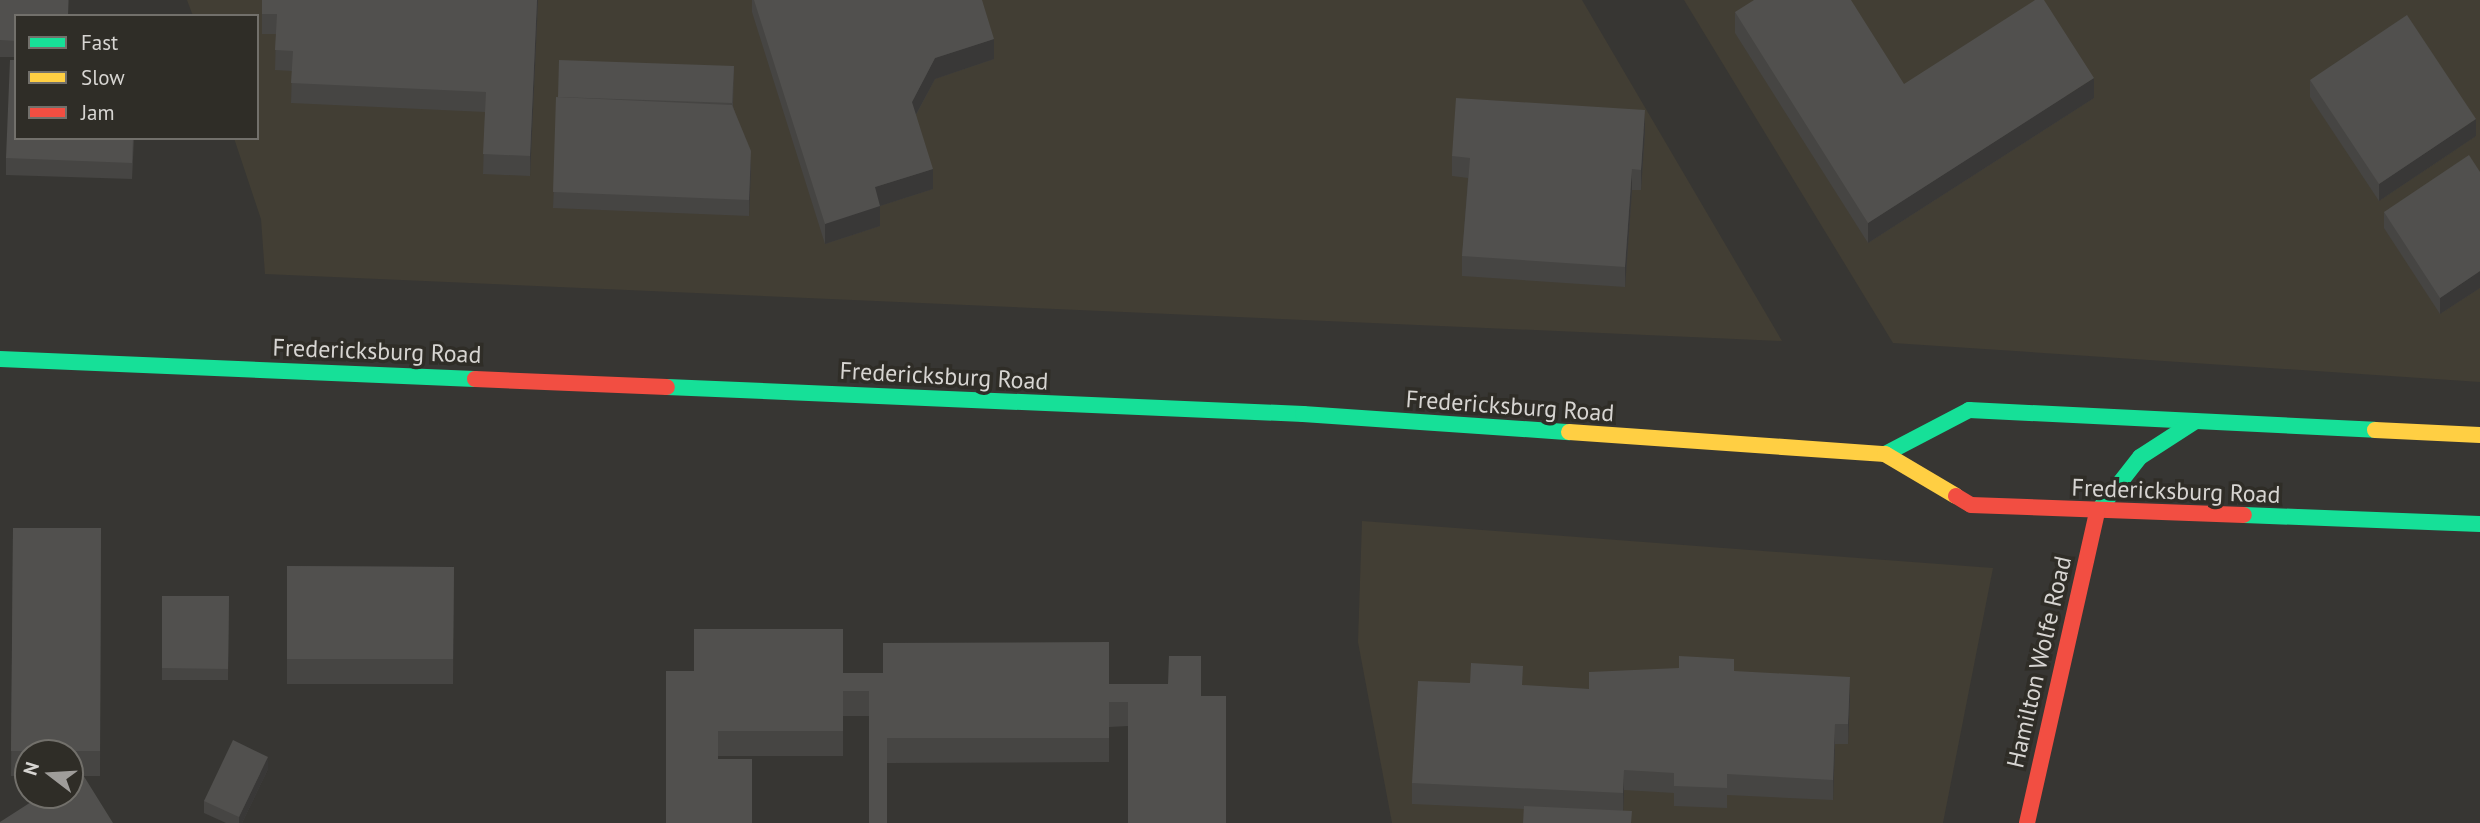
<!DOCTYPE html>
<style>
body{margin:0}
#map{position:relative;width:2480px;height:823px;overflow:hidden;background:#373633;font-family:"PT Sans",sans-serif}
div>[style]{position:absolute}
.built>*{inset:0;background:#423e34}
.fast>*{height:16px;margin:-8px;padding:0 8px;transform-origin:8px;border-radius:8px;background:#16e098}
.slow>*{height:16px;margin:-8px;padding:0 8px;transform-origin:8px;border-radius:8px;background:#ffcf43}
.jam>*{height:16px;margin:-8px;padding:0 8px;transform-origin:8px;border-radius:8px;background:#f24e42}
.wall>*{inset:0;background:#464543}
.shaded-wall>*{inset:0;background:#393837}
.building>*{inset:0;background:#51504e}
span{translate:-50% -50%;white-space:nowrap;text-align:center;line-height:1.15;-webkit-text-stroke:7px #2f2d27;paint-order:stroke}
.street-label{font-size:24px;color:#d7d5d2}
.legend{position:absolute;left:14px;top:14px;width:245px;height:126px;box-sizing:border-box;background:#2f2d27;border:2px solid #72706b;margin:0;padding:9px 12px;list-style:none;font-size:21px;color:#d7d5d2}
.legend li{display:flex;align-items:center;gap:14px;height:35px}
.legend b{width:35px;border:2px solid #72706b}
.north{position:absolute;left:14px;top:739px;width:70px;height:70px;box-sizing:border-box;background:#2f2d27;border:2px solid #72706b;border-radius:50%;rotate:287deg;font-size:19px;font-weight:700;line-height:28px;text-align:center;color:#d7d5d2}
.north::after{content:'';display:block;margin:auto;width:24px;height:32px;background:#9f9d9a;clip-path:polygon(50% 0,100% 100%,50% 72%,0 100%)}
</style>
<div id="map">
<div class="built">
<i style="clip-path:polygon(187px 0,1582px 0,1782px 341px,265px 274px,261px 219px,234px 138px,257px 138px,257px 16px,193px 16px)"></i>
<i style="clip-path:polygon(1684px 0,2480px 0,2480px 382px,1893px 343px)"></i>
<i style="clip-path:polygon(1362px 521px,1993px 568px,1943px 823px,1392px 823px,1358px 642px)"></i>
</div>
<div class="fast">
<i style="left:0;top:359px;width:475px;rotate:2.4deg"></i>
<i style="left:667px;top:387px;width:637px;rotate:2.43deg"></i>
<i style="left:1303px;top:414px;width:267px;rotate:3.9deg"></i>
<i style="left:1885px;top:454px;width:95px;rotate:-27.6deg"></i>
<i style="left:1969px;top:410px;width:406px;rotate:2.8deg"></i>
<i style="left:2097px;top:512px;width:70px;rotate:-52deg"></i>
<i style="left:2140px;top:457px;width:64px;rotate:-32.9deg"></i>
<i style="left:2244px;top:515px;width:236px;rotate:2.2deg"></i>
</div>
<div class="slow">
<i style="left:2375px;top:430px;width:105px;rotate:2.7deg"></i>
<i style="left:1569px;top:432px;width:317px;rotate:4deg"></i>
<i style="left:1885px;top:454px;width:82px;rotate:30.6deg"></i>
</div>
<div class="jam">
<i style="left:475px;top:379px;width:192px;rotate:2.4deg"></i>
<i style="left:1956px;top:496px;width:17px;rotate:31deg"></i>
<i style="left:1971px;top:505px;width:273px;rotate:2.1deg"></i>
<i style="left:2027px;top:823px;width:319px;rotate:-77.3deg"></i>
</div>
<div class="wall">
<i style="clip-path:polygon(0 0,69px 0,68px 16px,16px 16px,16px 57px,0 57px)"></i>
<i style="clip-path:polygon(538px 0,530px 176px,483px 174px,485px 112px,291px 103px,292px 71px,275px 70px,276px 34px,262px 34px,262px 14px)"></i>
<i style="clip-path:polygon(752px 0,982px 0,994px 59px,935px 79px,916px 115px,933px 189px,880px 206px,880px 226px,825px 244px,752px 12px)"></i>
<i style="clip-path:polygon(1735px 12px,1904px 84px,2094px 98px,1868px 243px,1735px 33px)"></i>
<i style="clip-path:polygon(734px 66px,733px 106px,751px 168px,749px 216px,553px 208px,558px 97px)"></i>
<i style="clip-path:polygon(2310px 80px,2476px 136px,2379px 201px,2310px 97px)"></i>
<i style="clip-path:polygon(1645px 131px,1641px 190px,1632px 190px,1625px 287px,1462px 276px,1462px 256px,1468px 178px,1452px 176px,1452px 156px)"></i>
<i style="clip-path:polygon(16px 138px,134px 138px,132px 179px,6px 175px,6px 158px)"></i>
<i style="clip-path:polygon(2480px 172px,2480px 288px,2440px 314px,2384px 228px,2384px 212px)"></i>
<i style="clip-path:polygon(13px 528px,101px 528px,100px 776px,70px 776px,70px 753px,28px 753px,28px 776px,11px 776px)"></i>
<i style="clip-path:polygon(287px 566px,454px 567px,453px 684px,287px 684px)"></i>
<i style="clip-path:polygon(162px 596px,229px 596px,228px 680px,162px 680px)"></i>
<i style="clip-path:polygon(1201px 656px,1128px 726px,1109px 727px,1109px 762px,887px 763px,869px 716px,843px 716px,843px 756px,718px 756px,718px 759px,752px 823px,666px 671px,843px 673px,1109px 684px,1168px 684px)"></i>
<i style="clip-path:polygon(1734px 671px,1850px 697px,1848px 744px,1835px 744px,1833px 800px,1727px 795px,1727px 808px,1674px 806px,1674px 793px,1624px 790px,1623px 811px,1524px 809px,1412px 804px,1412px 783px,1470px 683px,1589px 689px)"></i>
<i style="clip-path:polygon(268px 769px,242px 823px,226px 823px,204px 813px,204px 801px)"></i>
</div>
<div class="shaded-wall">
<i style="clip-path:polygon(537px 0,538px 0,530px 176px,530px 156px)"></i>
<i style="clip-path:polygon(994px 39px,994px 59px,935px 79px,912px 122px,912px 102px,935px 58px)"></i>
<i style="clip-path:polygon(2094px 78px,2094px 98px,1868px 243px,1868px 223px)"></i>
<i style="clip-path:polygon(1645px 110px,1645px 131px,1641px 190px,1641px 170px)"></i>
<i style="clip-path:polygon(2476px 119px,2476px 136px,2379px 201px,2379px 184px)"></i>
<i style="clip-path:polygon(751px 151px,751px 168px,749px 216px,749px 200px)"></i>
<i style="clip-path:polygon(933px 169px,933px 189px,880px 206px,880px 226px,825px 244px,825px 224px,875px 187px)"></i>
<i style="clip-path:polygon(1632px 169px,1632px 190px,1625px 287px,1625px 267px)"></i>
<i style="clip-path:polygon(2480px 271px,2480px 288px,2440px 314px,2440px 298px)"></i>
<i style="clip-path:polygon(1850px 677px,1850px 697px,1848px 744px,1848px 724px)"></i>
<i style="clip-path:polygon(1835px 724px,1835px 744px,1833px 800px,1833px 780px)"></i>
<i style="clip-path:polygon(268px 757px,268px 769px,242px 823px,239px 823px,239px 817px)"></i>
<i style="clip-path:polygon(1624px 770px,1624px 790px,1623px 814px,1623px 793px)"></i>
</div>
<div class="building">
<i style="clip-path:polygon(0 0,68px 0,68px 16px,16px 16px,16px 41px,0 40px)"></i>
<i style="clip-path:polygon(262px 0,537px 0,530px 156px,483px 154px,486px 92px,291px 83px,293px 51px,275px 50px,277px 14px,262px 14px)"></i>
<i style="clip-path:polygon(754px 0,982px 0,994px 39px,935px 58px,912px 102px,933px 169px,875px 187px,880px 206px,825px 224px)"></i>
<i style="clip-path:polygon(1754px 0,1851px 0,1904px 84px,2035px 0,2044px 0,2094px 78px,1868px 223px,1735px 12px)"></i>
<i style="clip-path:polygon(2407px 15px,2476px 119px,2379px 184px,2310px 80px)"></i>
<i style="clip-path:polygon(10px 60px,16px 60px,16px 138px,133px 138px,132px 163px,6px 158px)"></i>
<i style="clip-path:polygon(559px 60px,734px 66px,732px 103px,558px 97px)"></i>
<i style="clip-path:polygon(556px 97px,732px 105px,751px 151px,749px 200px,553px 192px)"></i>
<i style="clip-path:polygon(1456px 98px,1645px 110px,1641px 170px,1632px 169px,1625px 267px,1462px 256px,1470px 158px,1452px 156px)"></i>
<i style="clip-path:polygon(2469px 155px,2480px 172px,2480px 271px,2440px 298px,2384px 212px)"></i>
<i style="clip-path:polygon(13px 528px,101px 528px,100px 751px,11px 751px)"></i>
<i style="clip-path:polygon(287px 566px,454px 567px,453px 659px,287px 659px)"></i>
<i style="clip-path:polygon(162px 596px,229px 596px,228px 669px,162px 668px)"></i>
<i style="clip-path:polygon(694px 629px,843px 629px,843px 673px,883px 673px,883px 643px,1109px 642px,1109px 684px,1168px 684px,1169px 656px,1201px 656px,1201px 696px,1226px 696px,1226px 823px,1128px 823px,1128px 702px,1109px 702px,1109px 738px,887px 738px,887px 823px,869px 823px,869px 691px,843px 691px,843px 731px,718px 731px,718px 759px,752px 759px,752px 823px,666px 823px,666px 671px,694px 671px)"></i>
<i style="clip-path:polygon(1679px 656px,1734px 659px,1734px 671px,1850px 677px,1848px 724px,1835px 724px,1833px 780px,1727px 774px,1727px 788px,1674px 786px,1674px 773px,1624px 770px,1623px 793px,1412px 783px,1418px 681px,1470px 683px,1471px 663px,1523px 666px,1522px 685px,1589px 689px,1589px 672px,1679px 668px)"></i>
<i style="clip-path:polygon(233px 740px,268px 757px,239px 817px,204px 801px)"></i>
<i style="clip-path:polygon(80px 770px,113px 823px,0 823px,0 822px,42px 795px,70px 795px,70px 777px)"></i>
<i style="clip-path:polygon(1524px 806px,1632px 811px,1631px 823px,1523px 823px)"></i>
</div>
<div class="street-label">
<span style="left:377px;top:351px;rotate:2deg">Fredericksburg Road</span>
<span style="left:944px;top:376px;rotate:3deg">Fredericksburg Road</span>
<span style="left:1510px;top:406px;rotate:4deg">Fredericksburg Road</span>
<span style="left:2176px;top:491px;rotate:2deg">Fredericksburg Road</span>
<span style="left:2039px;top:662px;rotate:-77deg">Hamilton Wolfe Road</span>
</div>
<ul class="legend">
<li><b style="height:9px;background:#16e098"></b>Fast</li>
<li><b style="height:9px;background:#ffcf43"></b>Slow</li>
<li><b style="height:9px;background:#f24e42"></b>Jam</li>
</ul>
<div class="north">N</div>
</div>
